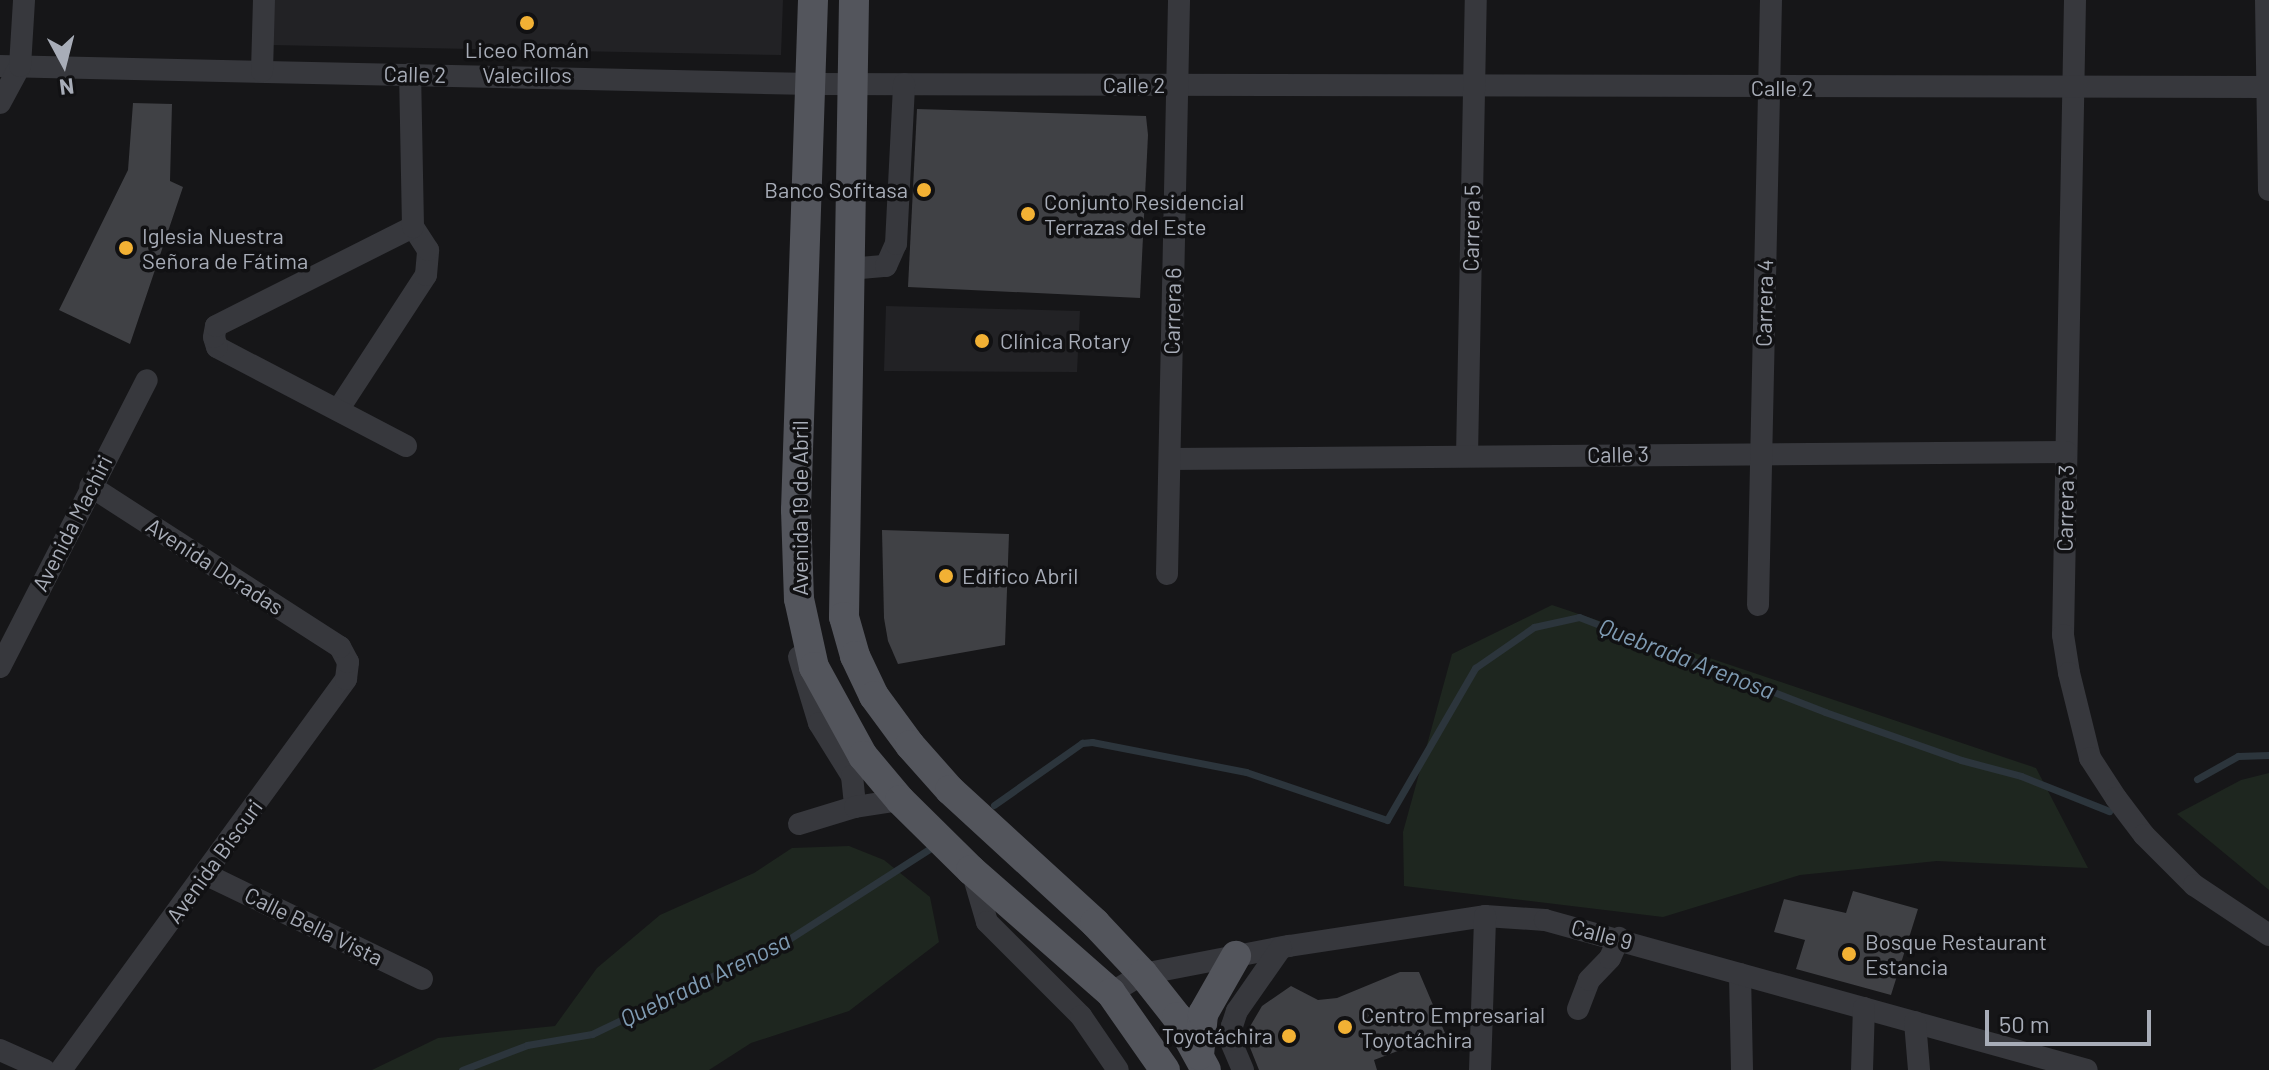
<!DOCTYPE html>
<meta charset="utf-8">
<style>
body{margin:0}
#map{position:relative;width:2269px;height:1070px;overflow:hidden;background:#161618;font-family:Barlow,sans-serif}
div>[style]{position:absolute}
.built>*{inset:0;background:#222225}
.green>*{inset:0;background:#1e261f}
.stream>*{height:7px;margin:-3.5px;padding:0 3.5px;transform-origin:3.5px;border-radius:3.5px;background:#2c353c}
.building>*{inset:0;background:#404145}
.minor>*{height:22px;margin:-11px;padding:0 11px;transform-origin:11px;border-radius:11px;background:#37383d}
.major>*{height:30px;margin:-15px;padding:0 15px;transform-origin:15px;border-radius:15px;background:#53555c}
.dots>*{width:22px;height:22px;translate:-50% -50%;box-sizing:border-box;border:4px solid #111113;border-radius:50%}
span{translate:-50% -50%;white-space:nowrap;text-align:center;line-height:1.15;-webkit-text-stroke:7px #111113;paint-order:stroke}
.poi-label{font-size:22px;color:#a8adb8}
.right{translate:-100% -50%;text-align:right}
.left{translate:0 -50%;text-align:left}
.street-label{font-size:22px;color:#a8adb8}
.water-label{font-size:24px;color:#7f9bb3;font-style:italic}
.north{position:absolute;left:24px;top:24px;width:80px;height:80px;-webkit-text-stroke:6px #111113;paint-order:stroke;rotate:173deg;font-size:22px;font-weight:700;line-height:32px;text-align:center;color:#a8adb8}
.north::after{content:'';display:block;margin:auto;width:28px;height:36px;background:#a8adb8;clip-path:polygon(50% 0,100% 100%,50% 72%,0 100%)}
.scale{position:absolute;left:1985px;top:1010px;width:166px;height:36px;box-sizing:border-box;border:4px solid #a8adb8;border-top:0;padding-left:10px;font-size:24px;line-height:28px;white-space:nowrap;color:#a8adb8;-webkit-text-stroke:6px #111113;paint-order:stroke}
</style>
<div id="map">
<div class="built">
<i style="clip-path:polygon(273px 0,783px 0,781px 55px,271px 45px)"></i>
<i style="clip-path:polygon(886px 306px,1080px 311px,1077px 372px,884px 371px)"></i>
</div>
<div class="green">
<i style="clip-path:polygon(1552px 605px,2036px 768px,2088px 868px,1937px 861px,1800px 875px,1663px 917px,1404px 886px,1403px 832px,1452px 654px)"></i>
<i style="clip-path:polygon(2269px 773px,2269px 890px,2177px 814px,2241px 780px)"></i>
<i style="clip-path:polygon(849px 846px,884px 860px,930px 897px,939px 942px,849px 1011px,751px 1043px,709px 1070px,372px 1070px,438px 1038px,555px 1026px,597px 968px,660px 915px,754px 873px,792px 848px)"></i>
</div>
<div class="stream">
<i style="left:2197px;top:779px;width:47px;rotate:-29.3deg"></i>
<i style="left:2238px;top:756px;width:31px;rotate:-2deg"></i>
<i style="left:994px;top:805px;width:108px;rotate:-35.2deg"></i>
<i style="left:1082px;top:743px;width:10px;rotate:-6deg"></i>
<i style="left:1092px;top:742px;width:157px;rotate:11deg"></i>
<i style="left:1246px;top:772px;width:149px;rotate:18.8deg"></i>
<i style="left:1387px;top:820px;width:176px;rotate:-59.9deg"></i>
<i style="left:1475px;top:668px;width:72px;rotate:-34.8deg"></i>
<i style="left:1534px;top:627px;width:46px;rotate:-12.5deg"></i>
<i style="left:1579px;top:617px;width:264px;rotate:21.1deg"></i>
<i style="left:1825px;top:712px;width:144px;rotate:19.4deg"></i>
<i style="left:1961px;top:760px;width:62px;rotate:14.9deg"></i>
<i style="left:2021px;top:776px;width:95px;rotate:21.7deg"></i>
<i style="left:462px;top:1070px;width:70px;rotate:-21deg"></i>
<i style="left:527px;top:1045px;width:66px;rotate:-9.6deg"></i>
<i style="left:592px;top:1034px;width:219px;rotate:-25.7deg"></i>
<i style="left:789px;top:939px;width:169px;rotate:-32.7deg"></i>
</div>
<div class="building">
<i style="clip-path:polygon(133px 103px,172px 104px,170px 181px,183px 187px,130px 344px,59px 310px,128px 170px)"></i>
<i style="clip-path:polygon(917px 109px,1146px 116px,1148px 135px,1140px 298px,908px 287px)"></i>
<i style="clip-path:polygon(882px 530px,1009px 534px,1005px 645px,898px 664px,888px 641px,884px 618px)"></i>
<i style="clip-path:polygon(1853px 891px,1918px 909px,1891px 995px,1796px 969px,1805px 940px,1774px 932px,1784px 899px,1846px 913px)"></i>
<i style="clip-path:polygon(1400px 972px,1419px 972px,1445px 1033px,1374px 1060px,1377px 1070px,1259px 1070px,1245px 1035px,1262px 1006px,1291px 986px,1318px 1000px,1337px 998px)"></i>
</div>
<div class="minor">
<i style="left:2075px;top:0;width:635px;rotate:91.08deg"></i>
<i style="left:2063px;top:635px;width:38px;rotate:81deg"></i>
<i style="left:2069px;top:673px;width:88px;rotate:76.1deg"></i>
<i style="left:2090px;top:758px;width:48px;rotate:57deg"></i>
<i style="left:2116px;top:798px;width:46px;rotate:52.9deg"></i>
<i style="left:2144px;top:835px;width:71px;rotate:45deg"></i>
<i style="left:2194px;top:885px;width:90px;rotate:33.7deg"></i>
<i style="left:2266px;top:0;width:190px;rotate:89.1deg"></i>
<i style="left:0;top:66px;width:812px;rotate:1.27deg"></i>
<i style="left:812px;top:84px;width:1457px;rotate:0.12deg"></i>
<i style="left:262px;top:71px;width:71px;rotate:-88.4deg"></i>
<i style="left:0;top:103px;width:42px;rotate:-61.6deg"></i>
<i style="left:20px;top:66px;width:66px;rotate:-86.5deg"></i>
<i style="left:849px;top:269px;width:37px;rotate:-5deg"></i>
<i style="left:886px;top:266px;width:24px;rotate:-66deg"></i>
<i style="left:896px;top:244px;width:160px;rotate:-87.1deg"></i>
<i style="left:338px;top:410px;width:161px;rotate:-56.9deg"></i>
<i style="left:426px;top:275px;width:25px;rotate:-85deg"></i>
<i style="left:428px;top:250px;width:27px;rotate:-123deg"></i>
<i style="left:406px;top:446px;width:213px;rotate:-152.4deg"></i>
<i style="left:217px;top:347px;width:10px;rotate:-107deg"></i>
<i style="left:214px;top:337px;width:11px;rotate:-80deg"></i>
<i style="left:216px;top:326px;width:220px;rotate:-26.7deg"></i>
<i style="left:413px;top:227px;width:153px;rotate:-91.1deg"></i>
<i style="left:1467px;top:456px;width:456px;rotate:-88.9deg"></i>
<i style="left:1170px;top:459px;width:896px;rotate:-0.45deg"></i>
<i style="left:1167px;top:574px;width:574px;rotate:-88.8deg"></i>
<i style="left:1758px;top:605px;width:605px;rotate:-88.77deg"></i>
<i style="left:799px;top:657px;width:69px;rotate:73.1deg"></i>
<i style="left:819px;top:723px;width:62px;rotate:58.1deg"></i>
<i style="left:852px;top:776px;width:31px;rotate:84deg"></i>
<i style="left:0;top:667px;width:322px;rotate:-62.9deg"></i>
<i style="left:799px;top:824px;width:59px;rotate:-16.9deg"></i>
<i style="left:855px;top:807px;width:46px;rotate:-8.8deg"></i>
<i style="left:972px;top:871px;width:53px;rotate:73.6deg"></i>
<i style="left:987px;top:922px;width:133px;rotate:45deg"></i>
<i style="left:1081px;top:1016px;width:65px;rotate:55.6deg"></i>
<i style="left:205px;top:874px;width:241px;rotate:25.8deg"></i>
<i style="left:1740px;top:974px;width:96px;rotate:88.8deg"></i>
<i style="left:1111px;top:993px;width:37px;rotate:-31deg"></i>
<i style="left:1143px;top:974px;width:149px;rotate:-10.9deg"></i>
<i style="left:1289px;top:946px;width:198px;rotate:-8.7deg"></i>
<i style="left:1485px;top:916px;width:60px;rotate:3.8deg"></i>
<i style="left:1545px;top:920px;width:562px;rotate:15.47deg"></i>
<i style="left:1578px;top:1009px;width:31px;rotate:-69deg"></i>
<i style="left:1589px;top:980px;width:30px;rotate:-46deg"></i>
<i style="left:1610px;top:958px;width:22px;rotate:-66deg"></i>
<i style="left:1915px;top:1022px;width:48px;rotate:85.2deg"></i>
<i style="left:0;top:1050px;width:49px;rotate:24deg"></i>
<i style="left:61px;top:1070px;width:484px;rotate:-53.9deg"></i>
<i style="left:346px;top:679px;width:17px;rotate:-83deg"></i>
<i style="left:348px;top:662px;width:17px;rotate:-118deg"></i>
<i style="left:340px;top:647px;width:297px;rotate:-147.2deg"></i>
<i style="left:1243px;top:1070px;width:33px;rotate:-113deg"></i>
<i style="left:1230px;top:1040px;width:14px;rotate:-82deg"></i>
<i style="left:1232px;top:1026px;width:16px;rotate:-72deg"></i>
<i style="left:1237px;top:1011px;width:77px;rotate:-55.1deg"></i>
<i style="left:1480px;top:1070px;width:154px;rotate:-88.1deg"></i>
<i style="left:1862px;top:1070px;width:62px;rotate:-88.2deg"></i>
</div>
<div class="major">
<i style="left:813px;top:0;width:510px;rotate:91.91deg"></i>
<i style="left:796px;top:510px;width:89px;rotate:88.1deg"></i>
<i style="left:799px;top:599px;width:70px;rotate:77.6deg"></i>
<i style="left:814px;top:667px;width:102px;rotate:61.2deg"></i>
<i style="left:863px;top:756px;width:57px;rotate:49.9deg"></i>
<i style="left:900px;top:800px;width:100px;rotate:44.6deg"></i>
<i style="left:971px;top:870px;width:186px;rotate:41.3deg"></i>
<i style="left:1111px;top:993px;width:94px;rotate:55deg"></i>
<i style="left:854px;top:0;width:617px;rotate:90.93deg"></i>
<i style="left:844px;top:617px;width:41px;rotate:74.2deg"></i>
<i style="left:855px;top:656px;width:44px;rotate:64.6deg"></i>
<i style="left:874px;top:696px;width:61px;rotate:53.7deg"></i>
<i style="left:910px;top:745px;width:60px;rotate:48.4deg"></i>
<i style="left:950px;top:790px;width:197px;rotate:42.5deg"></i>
<i style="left:1095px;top:923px;width:70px;rotate:46.7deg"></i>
<i style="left:1143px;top:974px;width:55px;rotate:51.7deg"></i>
<i style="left:1177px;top:1017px;width:60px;rotate:61.3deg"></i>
<i style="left:1199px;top:1055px;width:41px;rotate:-84.4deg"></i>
<i style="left:1203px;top:1014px;width:67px;rotate:-60.4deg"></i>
</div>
<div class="dots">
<i style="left:527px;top:23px;background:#f2b134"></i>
<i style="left:924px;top:190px;background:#f2b134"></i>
<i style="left:1028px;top:214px;background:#f2b134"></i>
<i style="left:126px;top:248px;background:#f2b134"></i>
<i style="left:982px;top:341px;background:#f2b134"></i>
<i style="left:946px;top:576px;background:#f2b134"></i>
<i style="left:1849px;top:954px;background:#f2b134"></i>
<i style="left:1345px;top:1027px;background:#f2b134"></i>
<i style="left:1289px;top:1036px;background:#f2b134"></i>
</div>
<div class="poi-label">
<span style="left:527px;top:62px">Liceo Román<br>Valecillos</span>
<span class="right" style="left:908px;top:190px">Banco Sofitasa</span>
<span class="left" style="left:1044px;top:214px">Conjunto Residencial<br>Terrazas del Este</span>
<span class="left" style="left:142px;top:248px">Iglesia Nuestra<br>Señora de Fátima</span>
<span class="left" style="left:1000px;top:341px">Clínica Rotary</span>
<span class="left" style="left:962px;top:576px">Edifico Abril</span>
<span class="left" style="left:1865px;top:954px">Bosque Restaurant<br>Estancia</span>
<span class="left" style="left:1361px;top:1027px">Centro Empresarial<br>Toyotáchira</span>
<span class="right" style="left:1273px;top:1036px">Toyotáchira</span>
</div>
<div class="street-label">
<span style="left:415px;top:74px;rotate:1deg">Calle 2</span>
<span style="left:1134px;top:85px">Calle 2</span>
<span style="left:1782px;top:88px">Calle 2</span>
<span style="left:1471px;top:228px;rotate:-89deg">Carrera 5</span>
<span style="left:1764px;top:303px;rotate:-89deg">Carrera 4</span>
<span style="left:1172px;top:311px;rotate:-89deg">Carrera 6</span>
<span style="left:1618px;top:454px;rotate:-1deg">Calle 3</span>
<span style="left:800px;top:508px;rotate:-90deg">Avenida 19 de Abril</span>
<span style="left:2065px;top:508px;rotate:-89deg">Carrera 3</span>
<span style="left:72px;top:523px;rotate:-63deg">Avenida Machiri</span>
<span style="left:215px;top:566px;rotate:33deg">Avenida Doradas</span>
<span style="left:214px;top:861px;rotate:-54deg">Avenida Biscuri</span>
<span style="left:314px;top:926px;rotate:26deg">Calle Bella Vista</span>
<span style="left:1602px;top:934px;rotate:15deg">Calle 9</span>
</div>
<div class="water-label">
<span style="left:1687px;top:658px;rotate:21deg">Quebrada Arenosa</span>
<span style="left:705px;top:979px;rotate:-26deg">Quebrada Arenosa</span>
</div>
<div class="north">N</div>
<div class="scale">50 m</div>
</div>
